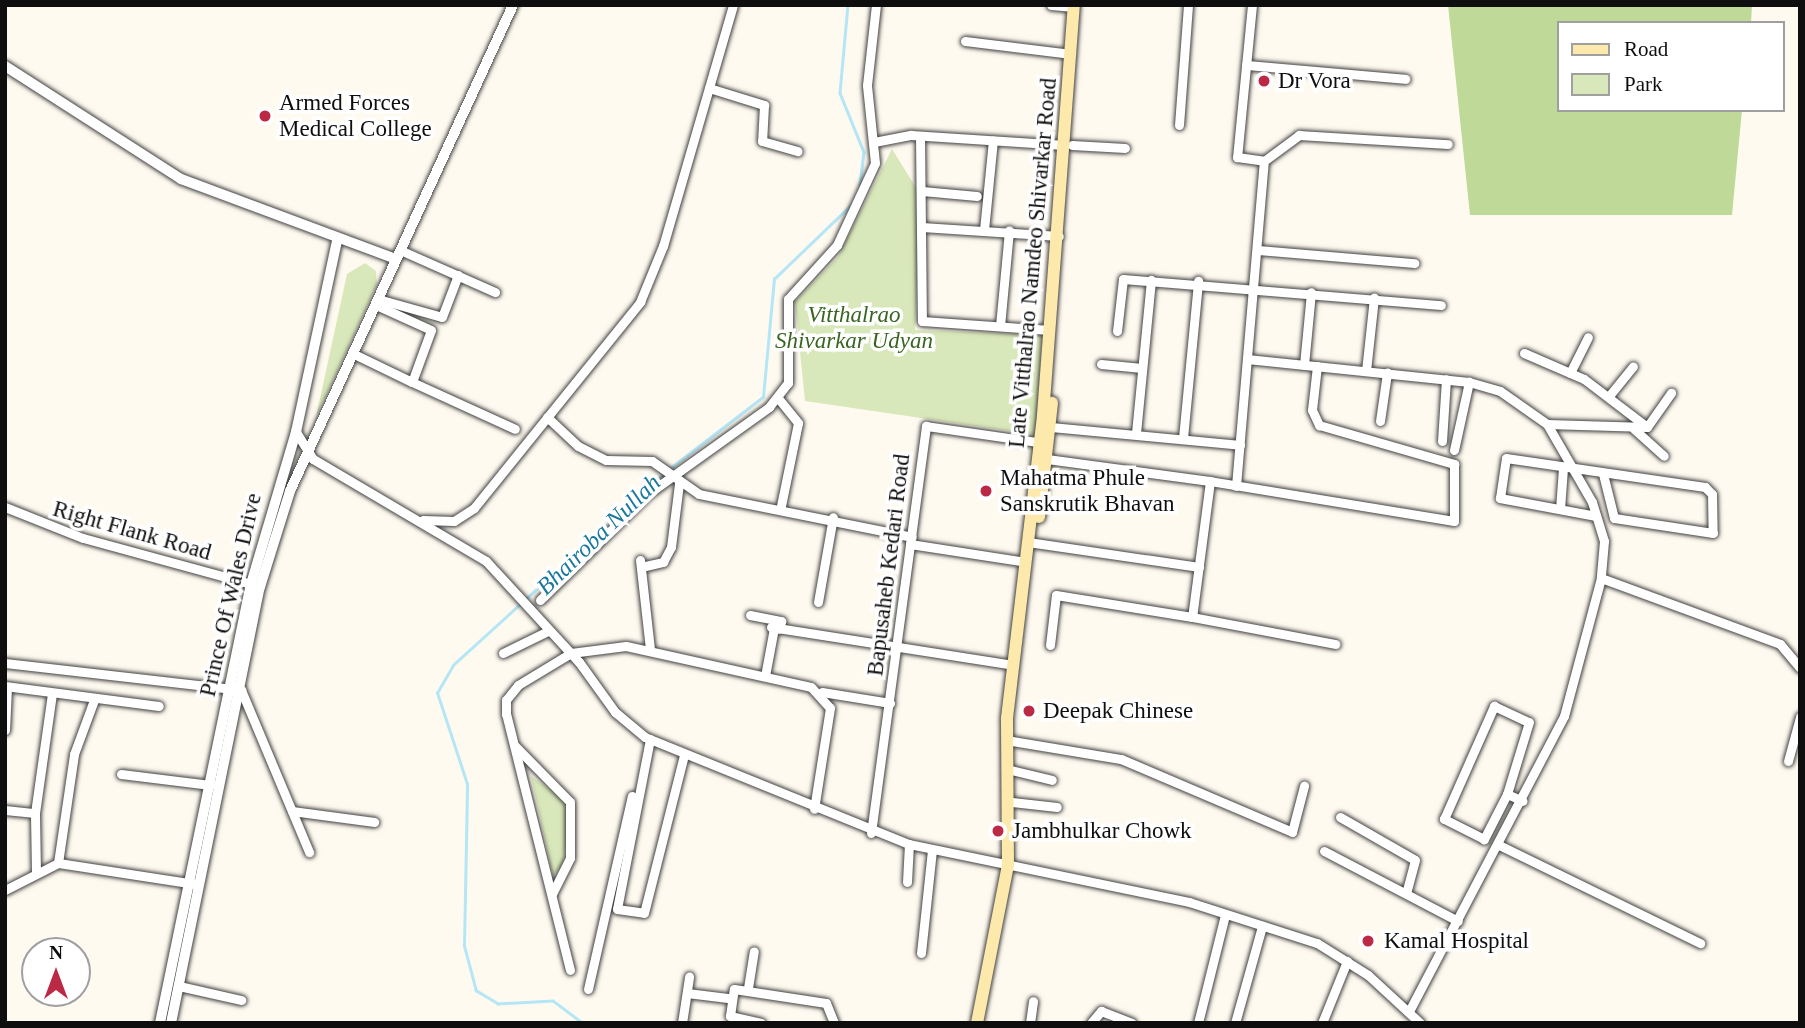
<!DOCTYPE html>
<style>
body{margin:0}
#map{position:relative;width:1805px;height:1028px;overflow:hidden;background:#fffaf0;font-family:"Times New Roman",serif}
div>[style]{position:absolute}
.green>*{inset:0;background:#d9e8ba}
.forest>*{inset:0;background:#bfd999}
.stream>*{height:2.5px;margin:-1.25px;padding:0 1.25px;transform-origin:1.25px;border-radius:1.25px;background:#b5e6f5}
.roads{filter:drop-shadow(0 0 2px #414141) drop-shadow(0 0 2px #414141)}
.minor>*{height:9px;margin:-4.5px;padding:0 4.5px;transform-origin:4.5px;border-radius:4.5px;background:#fff}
.tertiary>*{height:10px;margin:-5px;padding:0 5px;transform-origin:5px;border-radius:5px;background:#fff}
.secondary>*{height:12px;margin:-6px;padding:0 6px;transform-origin:6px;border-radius:6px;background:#fde9ac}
.dots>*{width:19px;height:19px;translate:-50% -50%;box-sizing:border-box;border:4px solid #fff;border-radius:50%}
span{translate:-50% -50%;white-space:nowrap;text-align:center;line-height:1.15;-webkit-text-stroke:7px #fff;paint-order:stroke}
.poi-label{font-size:23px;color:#0e0e0e}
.left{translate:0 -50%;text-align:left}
.street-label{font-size:23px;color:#0e0e0e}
.park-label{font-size:23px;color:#386520;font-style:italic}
.water-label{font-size:24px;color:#1a779e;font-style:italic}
.frame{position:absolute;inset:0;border:7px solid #0e0e0e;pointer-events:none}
.legend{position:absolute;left:1557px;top:21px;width:228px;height:91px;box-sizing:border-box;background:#fff;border:2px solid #9f9f9f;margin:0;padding:9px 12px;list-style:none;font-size:21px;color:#0e0e0e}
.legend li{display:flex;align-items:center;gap:14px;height:35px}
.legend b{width:35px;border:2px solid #9f9f9f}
.north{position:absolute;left:21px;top:937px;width:70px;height:70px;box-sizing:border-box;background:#fff;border:2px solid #9f9f9f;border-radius:50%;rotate:0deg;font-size:19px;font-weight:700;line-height:28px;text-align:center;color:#0e0e0e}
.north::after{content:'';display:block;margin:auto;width:24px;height:32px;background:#bb2945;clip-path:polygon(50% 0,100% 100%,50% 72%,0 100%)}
</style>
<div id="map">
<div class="green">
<i style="clip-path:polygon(892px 149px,920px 194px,915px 330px,1042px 335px,1036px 435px,805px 401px,795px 302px,838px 257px)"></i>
<i style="clip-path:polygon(365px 263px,376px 271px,377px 284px,316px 417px,347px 274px)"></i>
<i style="clip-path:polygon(531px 776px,571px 805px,563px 864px,553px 876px)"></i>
</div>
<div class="forest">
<i style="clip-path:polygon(1448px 5px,1752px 5px,1751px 23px,1558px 23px,1558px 110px,1742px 110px,1732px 215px,1470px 215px)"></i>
</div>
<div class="stream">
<i style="left:848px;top:5px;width:88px;rotate:95.2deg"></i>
<i style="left:840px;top:93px;width:64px;rotate:67.9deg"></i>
<i style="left:864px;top:152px;width:33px;rotate:97deg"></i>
<i style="left:669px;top:469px;width:118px;rotate:-37.5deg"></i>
<i style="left:763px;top:397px;width:119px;rotate:-84.7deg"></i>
<i style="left:774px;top:279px;width:108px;rotate:-43.9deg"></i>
<i style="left:582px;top:1023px;width:36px;rotate:-143deg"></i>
<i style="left:553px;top:1001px;width:55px;rotate:176.9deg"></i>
<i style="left:498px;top:1004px;width:26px;rotate:-149deg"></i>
<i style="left:476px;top:991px;width:47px;rotate:-104.9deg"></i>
<i style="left:464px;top:946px;width:162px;rotate:-88.9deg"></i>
<i style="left:467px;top:784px;width:96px;rotate:-108.2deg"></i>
<i style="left:437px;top:693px;width:32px;rotate:-60deg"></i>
<i style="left:453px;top:665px;width:285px;rotate:-42.3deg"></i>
</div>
<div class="roads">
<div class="minor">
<i style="left:1051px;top:5px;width:23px;rotate:5deg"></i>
<i style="left:1252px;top:5px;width:153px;rotate:95.6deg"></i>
<i style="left:1237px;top:157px;width:27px;rotate:8deg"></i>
<i style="left:1264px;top:161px;width:44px;rotate:-36.6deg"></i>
<i style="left:1299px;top:135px;width:149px;rotate:3.5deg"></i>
<i style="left:965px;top:41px;width:107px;rotate:7deg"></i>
<i style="left:1246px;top:65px;width:160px;rotate:5deg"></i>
<i style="left:709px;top:88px;width:58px;rotate:17.2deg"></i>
<i style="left:764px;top:105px;width:36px;rotate:93deg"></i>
<i style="left:762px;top:141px;width:37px;rotate:16deg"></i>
<i style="left:1179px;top:125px;width:120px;rotate:-85.7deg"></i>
<i style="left:920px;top:136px;width:185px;rotate:89.4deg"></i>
<i style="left:922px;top:321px;width:128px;rotate:4deg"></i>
<i style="left:874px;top:142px;width:38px;rotate:-11deg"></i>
<i style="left:911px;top:135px;width:154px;rotate:3.7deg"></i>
<i style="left:1072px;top:145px;width:53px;rotate:3.2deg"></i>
<i style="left:922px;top:191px;width:55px;rotate:5.2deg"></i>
<i style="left:922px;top:227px;width:137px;rotate:3.8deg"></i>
<i style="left:984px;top:230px;width:90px;rotate:-84.3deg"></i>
<i style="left:400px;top:250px;width:104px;rotate:23.9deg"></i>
<i style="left:1258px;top:250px;width:157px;rotate:4.8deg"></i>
<i style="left:378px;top:299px;width:66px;rotate:15.7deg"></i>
<i style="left:442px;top:317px;width:45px;rotate:-69.1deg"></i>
<i style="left:1000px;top:326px;width:96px;rotate:-84.6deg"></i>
<i style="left:1117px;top:331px;width:52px;rotate:-83.4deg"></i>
<i style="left:1123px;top:279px;width:319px;rotate:4.7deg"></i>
<i style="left:1524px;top:353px;width:65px;rotate:23.4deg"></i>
<i style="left:1584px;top:379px;width:79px;rotate:37.3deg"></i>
<i style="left:1647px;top:427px;width:100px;rotate:-178.3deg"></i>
<i style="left:354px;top:354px;width:64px;rotate:25.8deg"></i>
<i style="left:412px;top:382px;width:55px;rotate:-69.9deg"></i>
<i style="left:431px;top:330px;width:60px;rotate:-155.6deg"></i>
<i style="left:1247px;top:359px;width:223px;rotate:5.9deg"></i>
<i style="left:1469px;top:382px;width:32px;rotate:16deg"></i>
<i style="left:1500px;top:391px;width:57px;rotate:35.1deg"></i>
<i style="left:1547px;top:424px;width:90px;rotate:60deg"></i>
<i style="left:1592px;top:502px;width:41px;rotate:72.9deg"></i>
<i style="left:1604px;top:541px;width:37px;rotate:95deg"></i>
<i style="left:1601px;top:578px;width:143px;rotate:105deg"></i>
<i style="left:1564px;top:716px;width:333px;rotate:117.7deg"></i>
<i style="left:1101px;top:364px;width:41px;rotate:5.6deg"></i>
<i style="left:1304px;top:365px;width:73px;rotate:-84.5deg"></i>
<i style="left:1317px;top:366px;width:44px;rotate:96.5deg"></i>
<i style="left:1312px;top:410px;width:17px;rotate:65deg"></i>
<i style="left:1319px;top:425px;width:141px;rotate:16.1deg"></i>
<i style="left:1454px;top:464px;width:57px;rotate:90deg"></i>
<i style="left:1454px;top:521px;width:247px;rotate:-170.7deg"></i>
<i style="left:1210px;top:481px;width:137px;rotate:97.5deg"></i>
<i style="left:1192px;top:617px;width:146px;rotate:10.7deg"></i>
<i style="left:1366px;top:371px;width:74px;rotate:-83.8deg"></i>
<i style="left:1570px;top:373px;width:40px;rotate:-63.4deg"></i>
<i style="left:412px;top:382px;width:113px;rotate:24.5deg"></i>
<i style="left:1609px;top:396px;width:38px;rotate:-51deg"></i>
<i style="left:778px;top:398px;width:32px;rotate:51deg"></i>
<i style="left:798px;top:423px;width:85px;rotate:101.6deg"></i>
<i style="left:547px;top:417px;width:42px;rotate:43.1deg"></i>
<i style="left:578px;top:446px;width:31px;rotate:27deg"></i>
<i style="left:606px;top:460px;width:46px;rotate:1.2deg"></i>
<i style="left:652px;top:461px;width:57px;rotate:35.1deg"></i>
<i style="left:699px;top:494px;width:217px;rotate:11.4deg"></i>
<i style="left:1380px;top:421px;width:49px;rotate:-81.7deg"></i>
<i style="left:1051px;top:427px;width:190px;rotate:5.4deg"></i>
<i style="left:1647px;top:427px;width:42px;rotate:-54.8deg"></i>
<i style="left:1634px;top:429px;width:40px;rotate:42deg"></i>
<i style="left:296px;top:432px;width:32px;rotate:58deg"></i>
<i style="left:313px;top:459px;width:201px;rotate:30.5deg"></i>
<i style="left:486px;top:561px;width:137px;rotate:47.4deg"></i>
<i style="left:579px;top:662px;width:62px;rotate:54.2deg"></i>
<i style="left:615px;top:712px;width:39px;rotate:40deg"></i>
<i style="left:645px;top:737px;width:285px;rotate:22.1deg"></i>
<i style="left:909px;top:844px;width:286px;rotate:11.7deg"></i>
<i style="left:1189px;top:902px;width:134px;rotate:17.8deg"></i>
<i style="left:1317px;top:943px;width:60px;rotate:32.1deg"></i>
<i style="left:1368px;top:975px;width:71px;rotate:42.7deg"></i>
<i style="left:1136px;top:433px;width:154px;rotate:-84.4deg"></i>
<i style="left:1183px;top:438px;width:158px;rotate:-84.5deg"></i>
<i style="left:1442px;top:441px;width:62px;rotate:-86.3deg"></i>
<i style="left:1454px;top:450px;width:70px;rotate:-77.6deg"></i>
<i style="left:1047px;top:459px;width:164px;rotate:7.7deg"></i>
<i style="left:1236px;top:486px;width:326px;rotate:-85.1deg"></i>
<i style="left:5px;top:507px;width:84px;rotate:21.7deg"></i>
<i style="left:83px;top:538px;width:174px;rotate:15.3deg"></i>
<i style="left:1560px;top:509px;width:41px;rotate:-85.8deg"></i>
<i style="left:1596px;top:516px;width:98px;rotate:-169.4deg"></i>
<i style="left:1500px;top:498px;width:40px;rotate:-81.5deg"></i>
<i style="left:1506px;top:458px;width:201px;rotate:8.3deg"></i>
<i style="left:1705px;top:487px;width:10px;rotate:45deg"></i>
<i style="left:1712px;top:494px;width:39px;rotate:89deg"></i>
<i style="left:1713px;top:533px;width:100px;rotate:-171.4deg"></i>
<i style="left:1614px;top:518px;width:45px;rotate:-104deg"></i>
<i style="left:423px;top:520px;width:31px;rotate:2deg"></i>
<i style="left:454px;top:521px;width:24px;rotate:-33deg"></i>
<i style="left:474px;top:508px;width:265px;rotate:-51.1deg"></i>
<i style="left:640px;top:302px;width:61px;rotate:-67.7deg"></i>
<i style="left:663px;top:246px;width:251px;rotate:-73.8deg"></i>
<i style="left:1028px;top:542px;width:173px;rotate:8.3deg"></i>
<i style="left:910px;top:544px;width:117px;rotate:8.8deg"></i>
<i style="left:640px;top:560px;width:90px;rotate:83.6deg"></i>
<i style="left:641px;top:567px;width:23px;rotate:-13deg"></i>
<i style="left:663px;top:562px;width:17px;rotate:-62deg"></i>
<i style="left:671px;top:547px;width:64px;rotate:-82.8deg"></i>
<i style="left:1601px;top:578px;width:191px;rotate:20.2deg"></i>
<i style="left:1780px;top:644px;width:31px;rotate:50deg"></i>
<i style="left:540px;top:600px;width:153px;rotate:-44.5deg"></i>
<i style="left:649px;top:493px;width:148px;rotate:-35.6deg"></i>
<i style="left:769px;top:407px;width:31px;rotate:-52deg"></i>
<i style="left:788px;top:383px;width:84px;rotate:-90deg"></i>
<i style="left:788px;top:299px;width:73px;rotate:-47.8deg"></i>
<i style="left:837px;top:245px;width:90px;rotate:-65.1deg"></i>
<i style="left:875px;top:163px;width:78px;rotate:-95.9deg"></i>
<i style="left:867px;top:85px;width:81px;rotate:-83.6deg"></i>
<i style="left:818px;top:602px;width:86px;rotate:-80deg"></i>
<i style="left:750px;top:615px;width:32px;rotate:11deg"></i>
<i style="left:781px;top:621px;width:8px;rotate:104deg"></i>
<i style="left:771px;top:627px;width:245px;rotate:8.9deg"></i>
<i style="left:1050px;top:645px;width:50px;rotate:-83.2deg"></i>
<i style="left:1056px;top:595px;width:138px;rotate:9.2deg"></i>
<i style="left:503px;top:653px;width:50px;rotate:-26.1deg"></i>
<i style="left:5px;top:663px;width:238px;rotate:6.5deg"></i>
<i style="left:241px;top:690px;width:176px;rotate:67.2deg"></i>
<i style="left:765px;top:676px;width:49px;rotate:-79.4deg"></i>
<i style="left:5px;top:686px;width:155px;rotate:7.4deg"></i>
<i style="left:822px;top:692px;width:69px;rotate:9.2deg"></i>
<i style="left:5px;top:730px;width:43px;rotate:-87.3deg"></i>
<i style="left:650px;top:739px;width:173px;rotate:101deg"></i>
<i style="left:617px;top:909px;width:27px;rotate:8deg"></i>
<i style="left:644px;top:913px;width:163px;rotate:-75.8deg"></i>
<i style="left:1012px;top:741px;width:110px;rotate:9.4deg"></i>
<i style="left:1121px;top:759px;width:186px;rotate:23.1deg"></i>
<i style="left:1292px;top:832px;width:48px;rotate:-75.4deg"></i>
<i style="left:515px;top:746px;width:78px;rotate:45.5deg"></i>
<i style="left:570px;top:802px;width:56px;rotate:90deg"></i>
<i style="left:570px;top:858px;width:40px;rotate:116.6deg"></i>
<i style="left:1788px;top:761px;width:46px;rotate:-74.7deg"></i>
<i style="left:1011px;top:770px;width:42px;rotate:13.7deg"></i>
<i style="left:121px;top:774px;width:90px;rotate:7deg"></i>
<i style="left:1507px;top:794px;width:51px;rotate:117.1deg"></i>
<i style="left:1484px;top:839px;width:45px;rotate:-153.4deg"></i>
<i style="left:1444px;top:819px;width:124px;rotate:-66.1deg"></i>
<i style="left:1494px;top:706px;width:38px;rotate:25deg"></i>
<i style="left:1529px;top:722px;width:75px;rotate:107deg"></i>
<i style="left:1507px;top:794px;width:17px;rotate:24deg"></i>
<i style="left:1012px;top:802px;width:45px;rotate:6.3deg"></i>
<i style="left:5px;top:810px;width:30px;rotate:6deg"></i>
<i style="left:292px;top:811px;width:83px;rotate:7.6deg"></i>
<i style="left:1340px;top:817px;width:86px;rotate:29.8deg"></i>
<i style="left:1415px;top:860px;width:34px;rotate:105deg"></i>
<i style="left:871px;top:833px;width:411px;rotate:-82.3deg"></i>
<i style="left:926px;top:426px;width:119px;rotate:8.2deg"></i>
<i style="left:1499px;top:845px;width:224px;rotate:26deg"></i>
<i style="left:1324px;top:851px;width:151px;rotate:27.6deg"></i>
<i style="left:58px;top:863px;width:110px;rotate:-81.6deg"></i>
<i style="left:74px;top:754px;width:58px;rotate:-69.7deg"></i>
<i style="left:36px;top:872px;width:59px;rotate:-91deg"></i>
<i style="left:35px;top:813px;width:120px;rotate:-81.9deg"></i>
<i style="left:907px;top:882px;width:38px;rotate:-87deg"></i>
<i style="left:5px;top:890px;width:59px;rotate:-27deg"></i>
<i style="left:58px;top:863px;width:139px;rotate:8.7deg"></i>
<i style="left:921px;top:953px;width:104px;rotate:-83.9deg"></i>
<i style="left:570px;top:970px;width:264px;rotate:-104deg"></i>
<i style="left:506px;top:714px;width:14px;rotate:-90deg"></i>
<i style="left:506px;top:700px;width:19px;rotate:-51deg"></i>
<i style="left:518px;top:685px;width:62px;rotate:-31.1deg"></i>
<i style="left:571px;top:653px;width:55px;rotate:-7.3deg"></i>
<i style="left:626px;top:646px;width:189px;rotate:12.5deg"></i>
<i style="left:811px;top:687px;width:28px;rotate:48deg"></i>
<i style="left:830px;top:708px;width:102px;rotate:99deg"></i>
<i style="left:179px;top:986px;width:64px;rotate:12.7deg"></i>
<i style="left:748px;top:988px;width:37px;rotate:-81deg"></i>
<i style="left:588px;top:989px;width:198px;rotate:-77.2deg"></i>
<i style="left:687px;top:993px;width:41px;rotate:7deg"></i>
<i style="left:682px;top:1023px;width:47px;rotate:-81.3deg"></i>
<i style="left:761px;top:1023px;width:32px;rotate:-167deg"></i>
<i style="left:730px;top:1016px;width:27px;rotate:-82deg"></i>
<i style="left:734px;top:989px;width:93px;rotate:8.7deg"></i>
<i style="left:826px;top:1003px;width:22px;rotate:68deg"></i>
<i style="left:1030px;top:1023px;width:22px;rotate:-82deg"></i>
<i style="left:1091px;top:1023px;width:16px;rotate:-50deg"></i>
<i style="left:1101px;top:1011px;width:33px;rotate:21deg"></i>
<i style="left:1198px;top:1023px;width:111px;rotate:-76deg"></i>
<i style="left:1235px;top:1023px;width:101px;rotate:-74.4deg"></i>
<i style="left:1322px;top:1023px;width:67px;rotate:-68deg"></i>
</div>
<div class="tertiary">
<i style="left:5px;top:66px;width:209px;rotate:32.7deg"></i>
<i style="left:181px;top:179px;width:229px;rotate:20.4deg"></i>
<i style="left:160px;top:1023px;width:448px;rotate:-78.3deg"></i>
<i style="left:251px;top:584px;width:159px;rotate:-73.5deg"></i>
<i style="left:296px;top:432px;width:196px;rotate:-77.9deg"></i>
<i style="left:171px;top:1023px;width:445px;rotate:-78.5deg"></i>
<i style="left:260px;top:587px;width:101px;rotate:-72.6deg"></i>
<i style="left:290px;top:491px;width:535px;rotate:-65.35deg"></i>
</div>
<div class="secondary">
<i style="left:1039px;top:517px;width:115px;rotate:-83.5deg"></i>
<i style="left:977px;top:1023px;width:161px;rotate:-78.9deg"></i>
<i style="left:1008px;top:865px;width:147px;rotate:-90.4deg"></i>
<i style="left:1007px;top:718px;width:305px;rotate:-83.2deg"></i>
<i style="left:1043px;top:415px;width:411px;rotate:-85.7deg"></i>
</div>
</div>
<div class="dots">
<i style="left:1264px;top:81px;background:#bb2945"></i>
<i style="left:265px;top:116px;background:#bb2945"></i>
<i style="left:986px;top:491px;background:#bb2945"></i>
<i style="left:1029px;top:711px;background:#bb2945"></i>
<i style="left:998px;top:831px;background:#bb2945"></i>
<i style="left:1368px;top:941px;background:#bb2945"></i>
</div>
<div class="poi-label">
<span class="left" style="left:1278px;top:81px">Dr Vora</span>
<span class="left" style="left:279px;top:116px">Armed Forces<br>Medical College</span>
<span class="left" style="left:1000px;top:491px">Mahatma Phule<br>Sanskrutik Bhavan</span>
<span class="left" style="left:1043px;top:711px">Deepak Chinese</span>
<span class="left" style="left:1012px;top:831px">Jambhulkar Chowk</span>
<span class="left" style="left:1384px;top:941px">Kamal Hospital</span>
</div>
<div class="street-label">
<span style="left:1033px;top:263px;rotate:-85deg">Late Vitthalrao Namdeo Shivarkar Road</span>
<span style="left:132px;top:531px;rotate:16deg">Right Flank Road</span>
<span style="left:889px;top:565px;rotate:-83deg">Bapusaheb Kedari Road</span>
<span style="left:231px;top:595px;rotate:-77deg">Prince Of Wales Drive</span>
</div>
<div class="park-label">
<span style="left:854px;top:328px">Vitthalrao<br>Shivarkar Udyan</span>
</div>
<div class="water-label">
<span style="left:599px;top:535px;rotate:-44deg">Bhairoba Nullah</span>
</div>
<div class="frame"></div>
<ul class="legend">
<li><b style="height:9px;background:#fde9ac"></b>Road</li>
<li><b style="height:19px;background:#d9e8ba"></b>Park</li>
</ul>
<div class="north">N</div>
</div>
